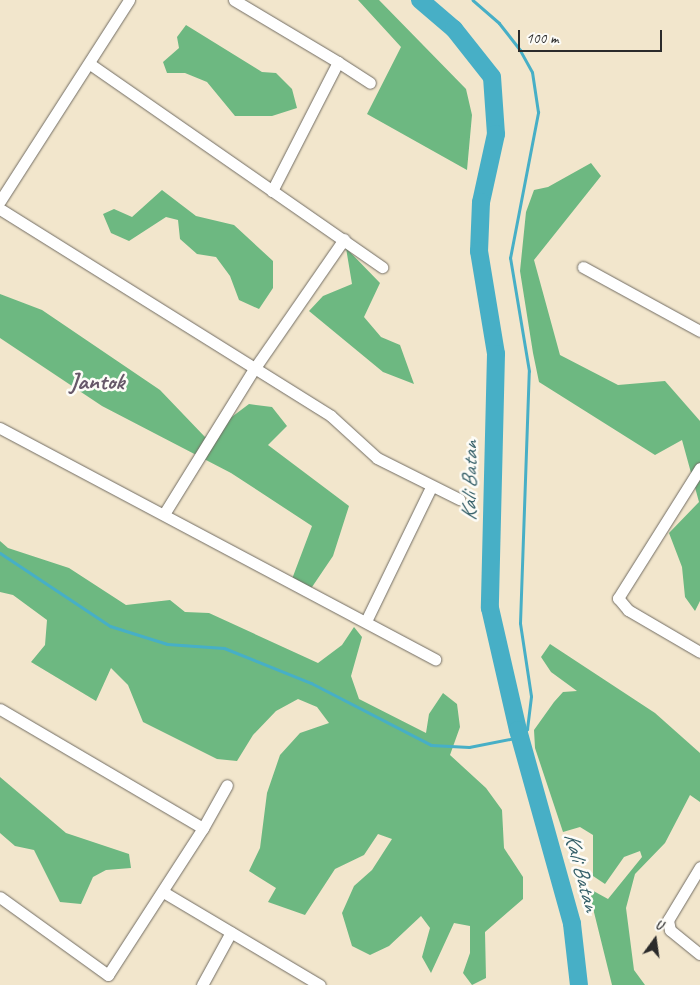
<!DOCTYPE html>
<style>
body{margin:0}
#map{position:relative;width:700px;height:985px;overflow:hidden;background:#f2e6cc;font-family:Caveat,sans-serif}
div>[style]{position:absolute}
.forest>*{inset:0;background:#6db881}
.stream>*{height:3px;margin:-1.5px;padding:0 1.5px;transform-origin:1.5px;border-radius:1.5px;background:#47afc6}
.river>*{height:18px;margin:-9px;padding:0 9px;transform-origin:9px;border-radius:9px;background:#47afc6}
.roads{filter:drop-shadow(0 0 1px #716c63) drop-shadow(0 0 1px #716c63)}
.minor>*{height:11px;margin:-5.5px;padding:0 5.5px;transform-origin:5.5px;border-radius:5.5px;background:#fff}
span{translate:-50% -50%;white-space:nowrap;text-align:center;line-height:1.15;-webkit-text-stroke:5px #fdfcf7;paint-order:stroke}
.water-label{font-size:22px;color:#366069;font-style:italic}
.quarter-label{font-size:24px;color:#675869;font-weight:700}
.north{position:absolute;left:630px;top:915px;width:50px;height:50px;-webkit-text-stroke:4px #fdfcf7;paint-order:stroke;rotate:14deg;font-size:14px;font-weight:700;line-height:20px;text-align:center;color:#2b2b2b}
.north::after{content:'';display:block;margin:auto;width:18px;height:22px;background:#2b2b2b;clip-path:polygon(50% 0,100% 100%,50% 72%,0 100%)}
.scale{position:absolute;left:518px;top:30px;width:144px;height:22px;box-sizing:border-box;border:2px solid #2b2b2b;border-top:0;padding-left:6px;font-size:15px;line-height:18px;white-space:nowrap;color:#2b2b2b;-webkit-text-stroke:4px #fdfcf7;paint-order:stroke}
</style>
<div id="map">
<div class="forest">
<i style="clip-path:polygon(358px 0,379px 0,466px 89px,472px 115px,467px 170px,367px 114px,401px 47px)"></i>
<i style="clip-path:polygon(186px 25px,262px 72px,276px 73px,292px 89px,297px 108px,272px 116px,235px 116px,207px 82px,185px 73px,167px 73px,163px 62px,179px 48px,177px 37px)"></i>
<i style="clip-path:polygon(591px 163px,601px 176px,534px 260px,560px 355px,618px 385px,665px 381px,700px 421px,700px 601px,695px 611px,685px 597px,682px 567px,669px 533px,699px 502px,682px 440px,655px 455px,539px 382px,533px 353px,520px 271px,526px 212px,534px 190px,548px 187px)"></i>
<i style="clip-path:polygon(162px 190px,196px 216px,234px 225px,273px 261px,273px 288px,259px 309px,239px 300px,230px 276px,216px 257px,197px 254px,180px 239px,178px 220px,166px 217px,129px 241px,111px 233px,103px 214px,114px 209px,132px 217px)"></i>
<i style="clip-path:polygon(346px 248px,380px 283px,364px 317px,381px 337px,400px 345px,414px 384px,383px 372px,309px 311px,323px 296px,352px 284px)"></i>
<i style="clip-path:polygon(0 294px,42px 310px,160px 390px,205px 437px,249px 404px,272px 407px,287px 426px,268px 445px,349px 506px,333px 556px,310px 590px,292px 579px,312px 526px,231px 473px,102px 406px,0 338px)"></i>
<i style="clip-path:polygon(0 541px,8px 548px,69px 568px,126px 605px,170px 600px,185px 612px,209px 613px,318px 663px,342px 645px,354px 627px,362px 637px,351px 676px,359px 699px,426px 733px,429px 714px,443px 693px,457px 704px,460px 727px,450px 755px,486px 788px,502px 810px,504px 848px,523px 877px,523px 899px,485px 932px,486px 978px,472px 985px,463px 973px,470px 953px,470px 926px,454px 923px,431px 973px,422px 957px,430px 928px,421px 916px,389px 946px,370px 955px,352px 946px,342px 913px,354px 886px,372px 870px,392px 839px,378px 834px,364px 855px,335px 869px,305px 915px,268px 902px,276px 888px,249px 871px,260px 848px,267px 793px,280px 755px,300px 733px,329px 723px,317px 707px,298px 699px,276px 711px,253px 735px,237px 761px,217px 759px,143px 722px,128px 685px,111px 668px,96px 701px,31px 662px,45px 645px,47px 620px,13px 595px,0 592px)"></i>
<i style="clip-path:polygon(550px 644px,655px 713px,700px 753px,700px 802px,690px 795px,665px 843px,635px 874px,626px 908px,634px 970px,645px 985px,612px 985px,588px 888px,608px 899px,642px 857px,640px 851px,624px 857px,605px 884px,593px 876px,593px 835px,580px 827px,563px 832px,535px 748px,534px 730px,554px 702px,563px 692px,577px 691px,551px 672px,541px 657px)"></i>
<i style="clip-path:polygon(0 777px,66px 833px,129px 854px,131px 868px,106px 870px,93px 877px,81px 904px,60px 902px,34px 850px,15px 846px,0 833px)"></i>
</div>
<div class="stream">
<i style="left:0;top:553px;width:132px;rotate:33.6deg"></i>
<i style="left:110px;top:626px;width:60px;rotate:17.5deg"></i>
<i style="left:167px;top:644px;width:57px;rotate:4deg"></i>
<i style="left:224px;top:648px;width:94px;rotate:21.9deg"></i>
<i style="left:311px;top:683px;width:135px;rotate:27.3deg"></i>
<i style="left:431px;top:745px;width:38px;rotate:3deg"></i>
<i style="left:469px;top:747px;width:52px;rotate:-11.1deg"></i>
<i style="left:520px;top:737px;width:11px;rotate:-49deg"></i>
<i style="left:527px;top:729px;width:33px;rotate:-83deg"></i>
<i style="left:531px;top:696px;width:74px;rotate:-98.6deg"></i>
<i style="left:520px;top:623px;width:252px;rotate:-88deg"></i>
<i style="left:529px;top:371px;width:115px;rotate:-99.5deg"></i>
<i style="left:510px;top:258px;width:149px;rotate:-79.1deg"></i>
<i style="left:538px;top:112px;width:40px;rotate:-98.5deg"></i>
<i style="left:532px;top:72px;width:25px;rotate:-119deg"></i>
<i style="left:520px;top:50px;width:34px;rotate:-128deg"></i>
<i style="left:499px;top:23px;width:35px;rotate:-139deg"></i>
</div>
<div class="river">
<i style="left:420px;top:0;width:45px;rotate:40.5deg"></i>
<i style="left:454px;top:29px;width:61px;rotate:51.6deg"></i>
<i style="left:492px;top:77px;width:57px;rotate:86deg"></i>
<i style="left:496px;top:134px;width:70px;rotate:102.4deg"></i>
<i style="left:481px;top:202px;width:49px;rotate:92.3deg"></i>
<i style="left:479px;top:251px;width:104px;rotate:80.6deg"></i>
<i style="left:496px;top:354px;width:254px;rotate:91.4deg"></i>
<i style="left:490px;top:608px;width:125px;rotate:77.1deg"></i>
<i style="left:518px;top:730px;width:201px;rotate:74.4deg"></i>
<i style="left:572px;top:924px;width:61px;rotate:83.5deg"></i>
</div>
<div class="roads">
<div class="minor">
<i style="left:234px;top:0;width:121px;rotate:30.8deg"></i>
<i style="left:338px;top:62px;width:145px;rotate:117.1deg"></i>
<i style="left:338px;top:62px;width:38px;rotate:33deg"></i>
<i style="left:90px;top:64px;width:356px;rotate:34.8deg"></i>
<i style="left:0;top:201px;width:239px;rotate:-57.3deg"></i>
<i style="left:0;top:209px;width:390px;rotate:32deg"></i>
<i style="left:331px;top:416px;width:62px;rotate:42.4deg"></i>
<i style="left:377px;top:458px;width:92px;rotate:26.6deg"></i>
<i style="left:583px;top:267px;width:133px;rotate:28.7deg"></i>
<i style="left:0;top:428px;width:493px;rotate:28deg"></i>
<i style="left:700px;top:468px;width:154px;rotate:122.2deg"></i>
<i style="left:618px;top:598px;width:16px;rotate:50deg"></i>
<i style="left:628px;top:610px;width:83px;rotate:30.3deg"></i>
<i style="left:164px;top:514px;width:171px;rotate:-58.2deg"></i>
<i style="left:254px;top:369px;width:158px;rotate:-55.3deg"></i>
<i style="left:367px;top:619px;width:147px;rotate:-64.1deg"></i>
<i style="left:0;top:709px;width:235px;rotate:30.4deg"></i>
<i style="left:203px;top:828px;width:175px;rotate:122.9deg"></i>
<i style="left:108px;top:975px;width:133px;rotate:-144.2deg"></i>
<i style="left:203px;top:828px;width:49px;rotate:-60.8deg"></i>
<i style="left:700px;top:867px;width:62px;rotate:121.1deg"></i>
<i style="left:668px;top:920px;width:10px;rotate:79deg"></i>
<i style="left:670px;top:930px;width:38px;rotate:39deg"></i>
<i style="left:165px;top:893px;width:180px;rotate:30.7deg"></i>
<i style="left:202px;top:985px;width:60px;rotate:-61.3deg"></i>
</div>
</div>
<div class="water-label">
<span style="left:470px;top:481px;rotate:-89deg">Kali Batan</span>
<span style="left:581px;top:872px;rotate:75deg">Kali Batan</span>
</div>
<div class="quarter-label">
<span style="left:97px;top:382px">Jantok</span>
</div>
<div class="north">U</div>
<div class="scale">100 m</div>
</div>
